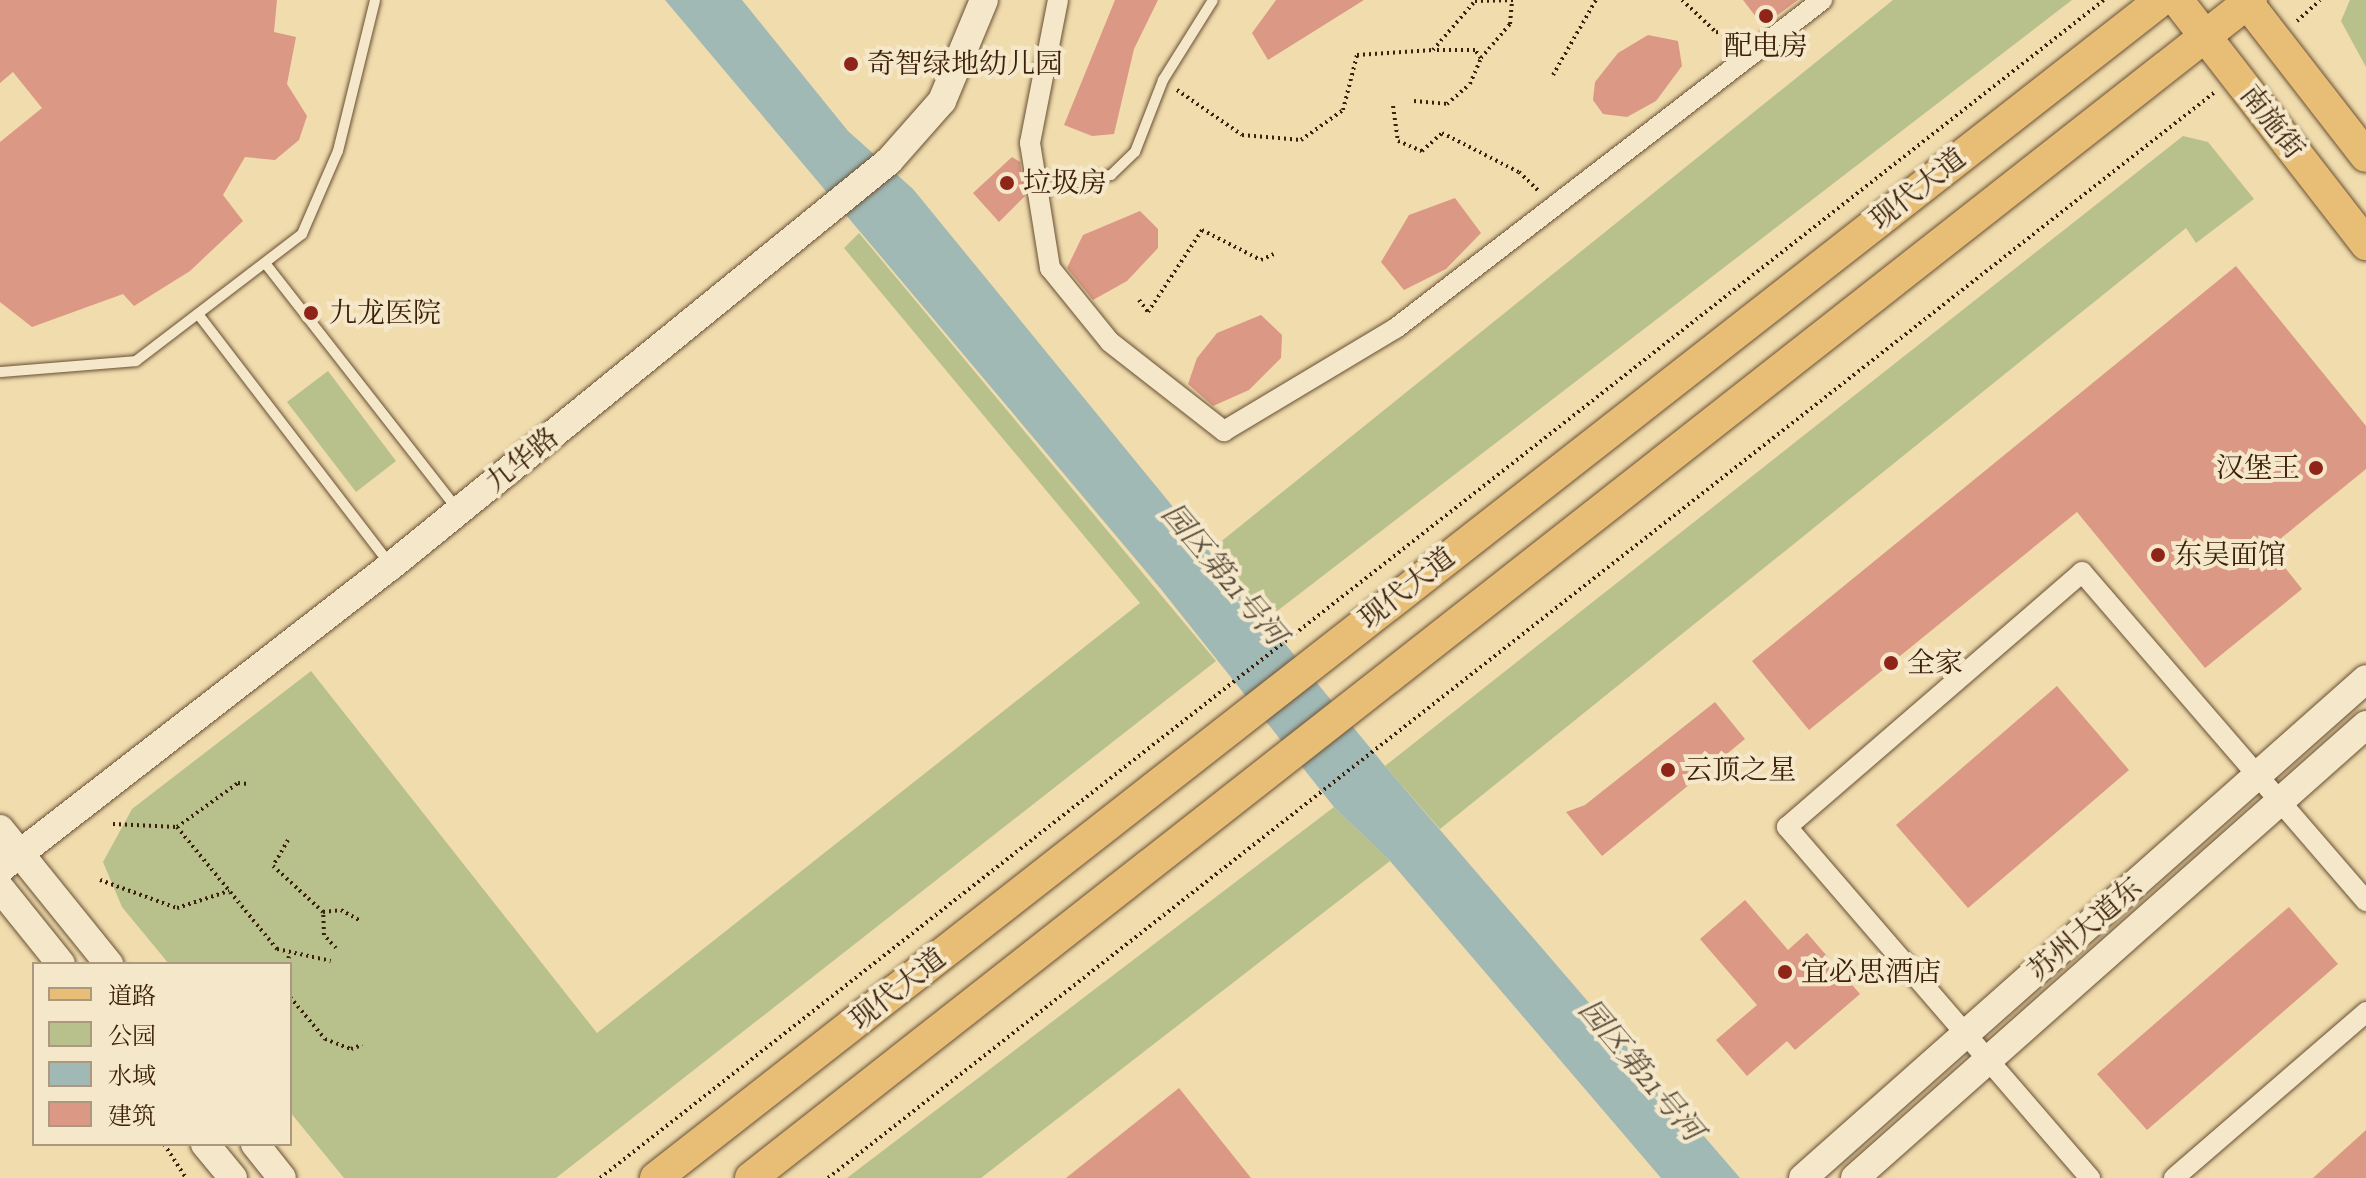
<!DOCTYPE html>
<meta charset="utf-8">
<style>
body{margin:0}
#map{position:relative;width:2366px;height:1178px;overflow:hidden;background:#f0dcad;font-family:Alegreya,"Noto Serif SC",serif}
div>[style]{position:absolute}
.green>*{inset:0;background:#b8c08b}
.water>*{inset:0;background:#a0b9b5}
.building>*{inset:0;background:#db9884}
.path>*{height:4px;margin-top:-2px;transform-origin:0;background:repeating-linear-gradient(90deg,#3c200c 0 2px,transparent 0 6px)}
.roads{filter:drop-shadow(0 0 2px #694f34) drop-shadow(0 0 2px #694f34)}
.lane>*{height:10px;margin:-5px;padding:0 5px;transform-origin:5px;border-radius:5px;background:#f5e8ca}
.street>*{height:20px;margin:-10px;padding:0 10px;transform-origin:10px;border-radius:10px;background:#f5e8ca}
.secondary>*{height:28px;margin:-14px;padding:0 14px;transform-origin:14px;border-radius:14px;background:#f5e8ca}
.primary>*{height:32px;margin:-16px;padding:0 16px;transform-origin:16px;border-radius:16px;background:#e8be76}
.dots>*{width:22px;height:22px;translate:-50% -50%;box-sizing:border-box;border:4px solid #f5e8ca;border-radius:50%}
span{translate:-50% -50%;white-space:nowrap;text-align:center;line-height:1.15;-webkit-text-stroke:8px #f5e8ca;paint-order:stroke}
.poi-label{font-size:28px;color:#3c200c}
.left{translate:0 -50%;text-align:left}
.right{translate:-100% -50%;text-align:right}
.street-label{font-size:28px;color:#3c200c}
.water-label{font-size:30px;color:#5a4e3f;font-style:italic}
.legend{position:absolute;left:32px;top:962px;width:260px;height:184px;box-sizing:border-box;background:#f5e8ca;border:2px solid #ab987e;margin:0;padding:10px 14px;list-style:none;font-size:24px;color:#3c200c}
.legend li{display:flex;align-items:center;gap:16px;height:40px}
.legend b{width:40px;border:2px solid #ab987e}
</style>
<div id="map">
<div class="green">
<i style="clip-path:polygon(1893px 0,2072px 0,1268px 618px,1213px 548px)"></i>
<i style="clip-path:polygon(2350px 0,2366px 0,2366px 67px,2341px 21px)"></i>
<i style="clip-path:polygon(2183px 136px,2208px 142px,2254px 199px,2196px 243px,2186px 228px,1440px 829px,1385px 766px)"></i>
<i style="clip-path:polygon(859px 233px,1216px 661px,556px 1178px,344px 1178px,290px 1112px,290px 964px,169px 964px,122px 907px,103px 862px,132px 809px,311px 671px,597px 1033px,1140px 603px,844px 248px)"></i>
<i style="clip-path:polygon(328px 371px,396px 461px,356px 492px,287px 402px)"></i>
<i style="clip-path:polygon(1334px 807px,1390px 861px,981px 1178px,847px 1178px)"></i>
</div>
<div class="water">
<i style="clip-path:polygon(665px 0,742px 0,848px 131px,913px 189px,1385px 766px,1740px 1178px,1661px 1178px,1390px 861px,1334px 807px,1160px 588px)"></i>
</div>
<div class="building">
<i style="clip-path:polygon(0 0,277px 0,274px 32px,296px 37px,287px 84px,307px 116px,299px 140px,275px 160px,245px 157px,223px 195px,243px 221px,190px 271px,134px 306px,123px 294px,32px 327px,0 302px,0 142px,42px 108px,13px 72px,0 83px)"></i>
<i style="clip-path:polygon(1115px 0,1158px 0,1134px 49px,1114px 134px,1092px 136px,1064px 125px)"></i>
<i style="clip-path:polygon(1276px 0,1364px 0,1268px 60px,1252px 33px)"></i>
<i style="clip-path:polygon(1743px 0,1798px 0,1763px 26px)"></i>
<i style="clip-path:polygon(1648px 35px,1678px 41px,1682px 66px,1656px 101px,1627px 117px,1603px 114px,1593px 100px,1595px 82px,1618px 53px)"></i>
<i style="clip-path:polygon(1012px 157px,1020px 162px,1025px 196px,999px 222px,973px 193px)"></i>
<i style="clip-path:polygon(1455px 198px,1481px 233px,1446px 269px,1404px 290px,1381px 262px,1409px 215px)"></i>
<i style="clip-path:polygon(1140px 211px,1158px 229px,1158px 248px,1127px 281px,1093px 300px,1067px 268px,1083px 235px)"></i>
<i style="clip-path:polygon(2236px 266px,2366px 426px,2366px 469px,2269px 548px,2302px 589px,2205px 668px,2077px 512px,1809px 730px,1752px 661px)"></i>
<i style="clip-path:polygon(1261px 315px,1282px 335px,1281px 358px,1249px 390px,1213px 406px,1188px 384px,1197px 358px,1217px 333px)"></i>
<i style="clip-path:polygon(2057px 686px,2129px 770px,1968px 908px,1896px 825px)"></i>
<i style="clip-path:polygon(1715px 702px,1745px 739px,1602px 856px,1566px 812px,1585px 805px)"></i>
<i style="clip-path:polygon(1745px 900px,1788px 950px,1807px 933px,1860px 994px,1795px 1050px,1787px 1041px,1747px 1076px,1716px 1040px,1757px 1005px,1700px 939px)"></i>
<i style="clip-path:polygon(2289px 907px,2338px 964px,2147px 1130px,2097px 1074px)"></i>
<i style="clip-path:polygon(1179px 1088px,1251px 1178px,1066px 1178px)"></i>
<i style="clip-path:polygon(2366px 1130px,2366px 1178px,2313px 1178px)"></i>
</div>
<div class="path">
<i style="left:1682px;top:0;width:47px;rotate:43.3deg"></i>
<i style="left:1716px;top:32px;width:26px;rotate:13deg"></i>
<i style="left:2297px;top:21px;width:31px;rotate:-42deg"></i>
<i style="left:1481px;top:58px;width:45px;rotate:-49.5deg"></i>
<i style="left:1510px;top:24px;width:21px;rotate:-85deg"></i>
<i style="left:1553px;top:75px;width:86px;rotate:-60.2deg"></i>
<i style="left:1177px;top:90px;width:79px;rotate:34.7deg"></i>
<i style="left:1242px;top:135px;width:59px;rotate:4.8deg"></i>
<i style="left:1301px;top:140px;width:52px;rotate:-35.5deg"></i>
<i style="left:1343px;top:110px;width:57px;rotate:-75.7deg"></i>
<i style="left:1357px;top:55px;width:76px;rotate:-3.8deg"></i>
<i style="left:1433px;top:50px;width:65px;rotate:-49.4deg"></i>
<i style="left:1475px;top:1px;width:41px;rotate:-1.4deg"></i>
<i style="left:1414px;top:101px;width:33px;rotate:5deg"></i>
<i style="left:1447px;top:104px;width:30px;rotate:-41deg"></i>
<i style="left:1470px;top:84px;width:28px;rotate:-67deg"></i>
<i style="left:1481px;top:58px;width:10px;rotate:-127deg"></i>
<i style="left:1475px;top:50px;width:42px;rotate:180deg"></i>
<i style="left:1393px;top:106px;width:35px;rotate:82deg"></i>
<i style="left:1398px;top:141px;width:26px;rotate:23deg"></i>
<i style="left:1422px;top:151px;width:27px;rotate:-42deg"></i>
<i style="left:1442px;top:133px;width:86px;rotate:26.9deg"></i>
<i style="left:1519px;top:172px;width:28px;rotate:44deg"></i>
<i style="left:1139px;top:300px;width:15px;rotate:53deg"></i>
<i style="left:1148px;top:312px;width:98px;rotate:-56.6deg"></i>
<i style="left:1202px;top:230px;width:66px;rotate:27deg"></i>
<i style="left:1261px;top:260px;width:14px;rotate:-25deg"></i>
<i style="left:113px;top:824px;width:64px;rotate:2.7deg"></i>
<i style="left:177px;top:827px;width:158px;rotate:50.7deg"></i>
<i style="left:277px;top:949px;width:55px;rotate:12.5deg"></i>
<i style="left:177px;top:827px;width:75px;rotate:-35.8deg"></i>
<i style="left:238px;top:783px;width:10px;rotate:6deg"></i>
<i style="left:288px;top:840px;width:30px;rotate:120deg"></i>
<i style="left:273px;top:866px;width:68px;rotate:42.6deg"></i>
<i style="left:100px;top:880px;width:82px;rotate:20deg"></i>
<i style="left:177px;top:908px;width:55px;rotate:-18.1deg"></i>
<i style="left:336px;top:948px;width:18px;rotate:-133deg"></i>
<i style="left:324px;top:935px;width:23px;rotate:-92deg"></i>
<i style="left:323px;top:912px;width:18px;rotate:-6deg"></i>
<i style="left:341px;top:910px;width:23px;rotate:29deg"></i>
<i style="left:287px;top:964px;width:8px;rotate:-76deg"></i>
<i style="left:290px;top:997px;width:55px;rotate:50.2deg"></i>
<i style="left:325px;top:1039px;width:28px;rotate:21deg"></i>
<i style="left:351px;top:1049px;width:12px;rotate:-20deg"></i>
<i style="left:164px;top:1144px;width:40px;rotate:57.1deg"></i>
<i style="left:600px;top:1178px;width:1910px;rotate:-38.07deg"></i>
<i style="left:828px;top:1178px;width:1762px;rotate:-38.06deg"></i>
</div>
<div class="roads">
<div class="lane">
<i style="left:1039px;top:190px;width:74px;rotate:-11.8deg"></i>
<i style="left:1111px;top:175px;width:33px;rotate:-44deg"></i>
<i style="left:1135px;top:152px;width:77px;rotate:-68.7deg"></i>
<i style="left:1163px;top:80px;width:94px;rotate:-58deg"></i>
<i style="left:265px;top:263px;width:313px;rotate:52deg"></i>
<i style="left:198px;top:314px;width:314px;rotate:52.5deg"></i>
<i style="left:0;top:372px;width:136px;rotate:-4.6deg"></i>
<i style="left:136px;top:361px;width:209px;rotate:-37.4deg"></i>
<i style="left:302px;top:234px;width:90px;rotate:-66.6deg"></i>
<i style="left:338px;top:151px;width:155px;rotate:-76.2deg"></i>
</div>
<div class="street">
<i style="left:1058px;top:0;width:146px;rotate:101.1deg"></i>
<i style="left:1030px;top:143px;width:127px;rotate:80.9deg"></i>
<i style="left:1050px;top:268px;width:95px;rotate:51deg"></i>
<i style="left:1110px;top:342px;width:145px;rotate:38deg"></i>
<i style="left:1224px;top:431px;width:200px;rotate:-30.9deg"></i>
<i style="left:1396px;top:328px;width:538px;rotate:-37.59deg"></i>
<i style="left:2090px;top:1178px;width:464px;rotate:-130.8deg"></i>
<i style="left:1787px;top:827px;width:390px;rotate:-40.8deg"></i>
<i style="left:2082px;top:572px;width:435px;rotate:49.2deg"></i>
<i style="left:2174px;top:1178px;width:254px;rotate:-40.8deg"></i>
</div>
<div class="secondary">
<i style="left:0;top:829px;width:174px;rotate:51.1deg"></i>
<i style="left:0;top:869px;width:495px;rotate:-37.8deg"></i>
<i style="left:391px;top:566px;width:642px;rotate:-39.12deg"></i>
<i style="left:889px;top:161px;width:80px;rotate:-48.5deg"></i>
<i style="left:942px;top:101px;width:109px;rotate:-67.4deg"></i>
<i style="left:0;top:888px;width:97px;rotate:51.2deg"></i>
<i style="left:205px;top:1144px;width:44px;rotate:50.5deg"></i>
<i style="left:255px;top:1144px;width:43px;rotate:51.5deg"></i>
<i style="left:1803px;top:1178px;width:752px;rotate:-41.55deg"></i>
<i style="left:1855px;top:1178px;width:683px;rotate:-41.56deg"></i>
</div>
<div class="primary">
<i style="left:2177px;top:0;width:309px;rotate:52.2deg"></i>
<i style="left:2245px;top:0;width:197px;rotate:52.2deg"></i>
<i style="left:656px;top:1178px;width:1911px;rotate:-38.05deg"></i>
<i style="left:751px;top:1178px;width:1907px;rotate:-38.14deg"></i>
</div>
</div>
<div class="dots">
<i style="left:1766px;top:16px;background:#8f2418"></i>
<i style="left:851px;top:64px;background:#8f2418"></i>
<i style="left:1007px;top:183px;background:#8f2418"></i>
<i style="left:311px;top:313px;background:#8f2418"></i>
<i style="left:2316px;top:468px;background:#8f2418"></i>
<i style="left:2158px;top:555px;background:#8f2418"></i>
<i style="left:1891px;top:663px;background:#8f2418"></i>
<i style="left:1668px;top:770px;background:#8f2418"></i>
<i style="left:1785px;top:972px;background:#8f2418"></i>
</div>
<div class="poi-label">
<span style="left:1766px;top:46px">配电房</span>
<span class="left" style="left:867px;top:64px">奇智绿地幼儿园</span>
<span class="left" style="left:1023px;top:183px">垃圾房</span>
<span class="left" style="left:329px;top:313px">九龙医院</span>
<span class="right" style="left:2300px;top:468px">汉堡王</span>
<span class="left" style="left:2174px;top:555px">东吴面馆</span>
<span class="left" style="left:1907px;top:663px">全家</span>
<span class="left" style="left:1684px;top:770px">云顶之星</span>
<span class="left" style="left:1801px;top:972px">宜必思酒店</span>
</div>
<div class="street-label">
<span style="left:2272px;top:122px;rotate:52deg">南施街</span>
<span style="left:1918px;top:189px;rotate:-38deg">现代大道</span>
<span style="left:522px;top:460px;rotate:-39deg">九华路</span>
<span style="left:1407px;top:588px;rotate:-38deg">现代大道</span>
<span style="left:2085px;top:929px;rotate:-41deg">苏州大道东</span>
<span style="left:898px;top:989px;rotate:-38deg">现代大道</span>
</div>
<div class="water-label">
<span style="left:1224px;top:574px;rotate:50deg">园区第21号河</span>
<span style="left:1641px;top:1070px;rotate:50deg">园区第21号河</span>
</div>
<ul class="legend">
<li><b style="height:10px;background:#e8be76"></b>道路</li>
<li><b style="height:22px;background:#b8c08b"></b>公园</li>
<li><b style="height:22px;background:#a0b9b5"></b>水域</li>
<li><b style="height:22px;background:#db9884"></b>建筑</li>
</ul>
</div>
